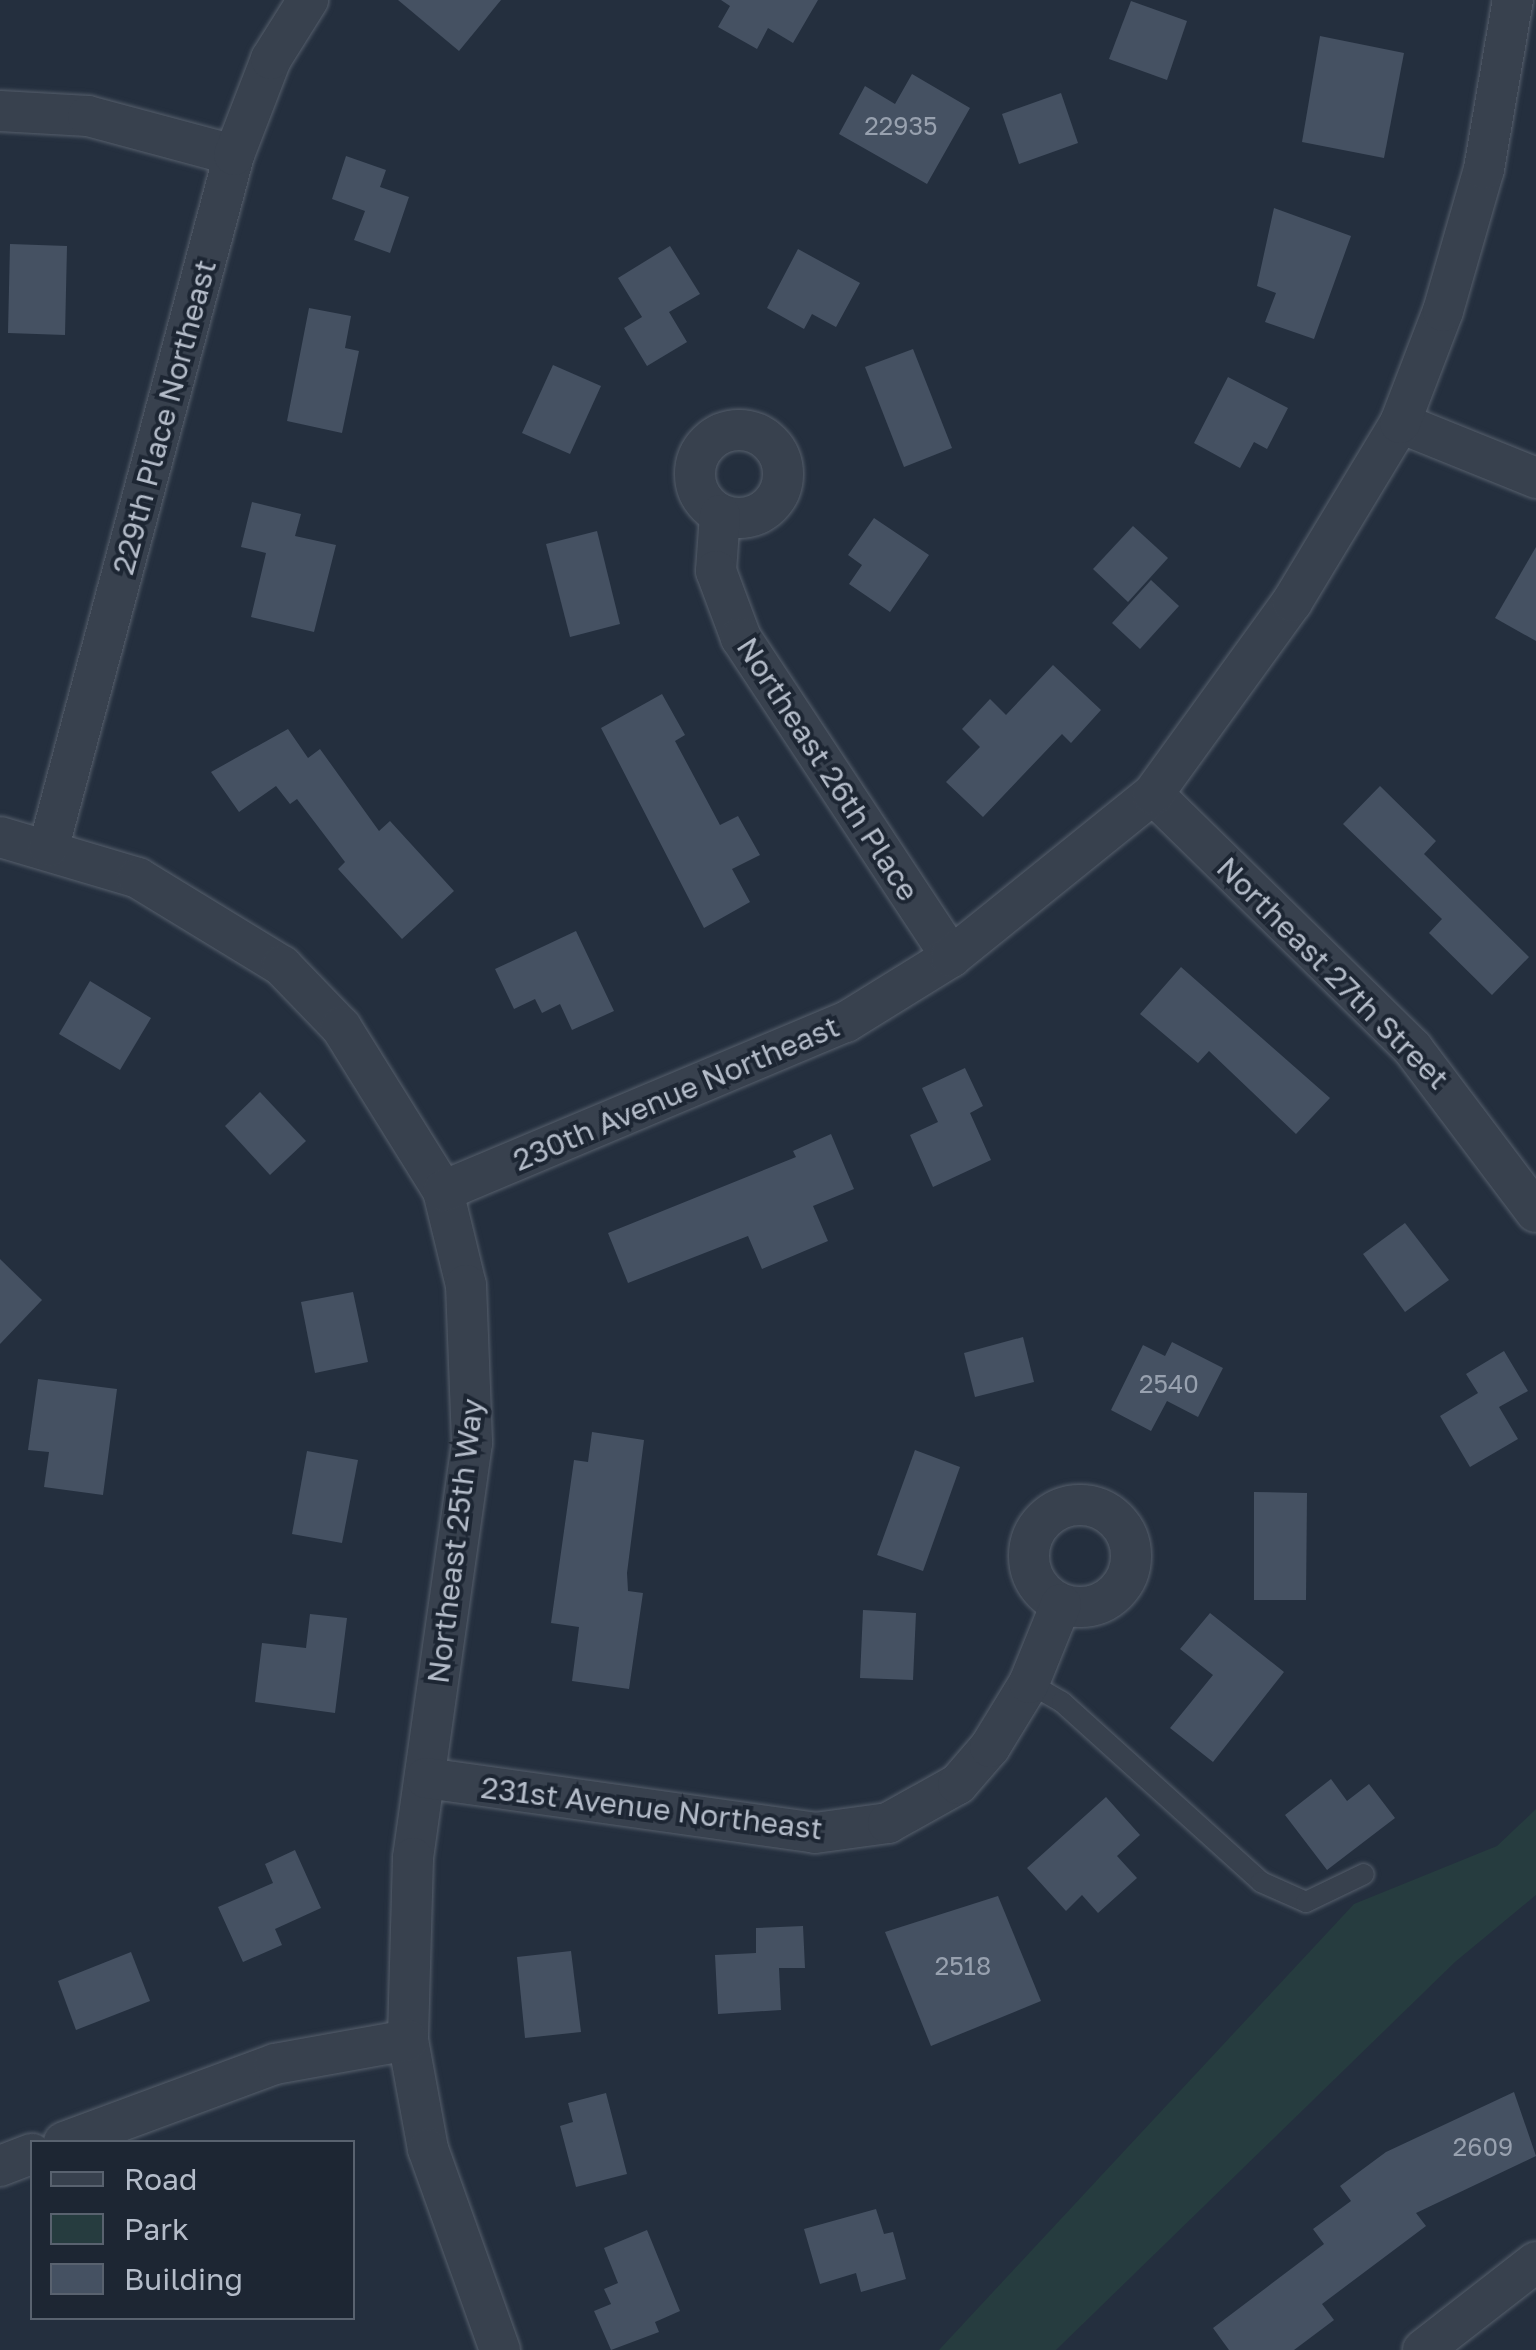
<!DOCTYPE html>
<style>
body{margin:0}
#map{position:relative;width:1536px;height:2350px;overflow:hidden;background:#242f3e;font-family:"Golos Text",sans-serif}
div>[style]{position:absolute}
.green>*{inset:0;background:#263c3f}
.building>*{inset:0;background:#455162}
.roads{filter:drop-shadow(0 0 2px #565f6c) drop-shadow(0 0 2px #565f6c)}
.lane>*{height:20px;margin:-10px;padding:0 10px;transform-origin:10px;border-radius:10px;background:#38414e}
.street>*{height:40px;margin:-20px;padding:0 20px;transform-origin:20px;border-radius:20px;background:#38414e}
.street>.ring{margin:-20px;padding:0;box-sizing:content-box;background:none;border:40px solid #38414e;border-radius:50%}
span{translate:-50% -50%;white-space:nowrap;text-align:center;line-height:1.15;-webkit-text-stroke:8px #1d2633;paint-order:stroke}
.number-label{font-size:25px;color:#98a1af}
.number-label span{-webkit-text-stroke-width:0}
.street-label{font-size:30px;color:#b4bcc9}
.legend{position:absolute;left:30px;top:2140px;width:325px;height:180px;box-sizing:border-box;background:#1d2633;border:2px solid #59626f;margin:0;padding:12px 18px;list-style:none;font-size:30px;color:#b4bcc9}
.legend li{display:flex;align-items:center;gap:20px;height:50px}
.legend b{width:50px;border:2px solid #59626f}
</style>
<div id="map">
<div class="green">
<i style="clip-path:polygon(1536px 1809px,1536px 1895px,1455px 1962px,1056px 2350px,939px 2350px,1354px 1904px,1497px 1846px)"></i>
</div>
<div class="building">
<i style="clip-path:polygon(398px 0,501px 0,459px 51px)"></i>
<i style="clip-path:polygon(721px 0,818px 0,793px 43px,768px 28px,757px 49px,718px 27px,730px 6px)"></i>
<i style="clip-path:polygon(1131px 1px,1187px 21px,1167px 80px,1109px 59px)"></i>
<i style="clip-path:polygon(1320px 36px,1404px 53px,1384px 158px,1302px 142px)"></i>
<i style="clip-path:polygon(912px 74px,970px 108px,927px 184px,839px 134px,865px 86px,895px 104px)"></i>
<i style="clip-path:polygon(1061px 93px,1078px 143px,1019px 164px,1002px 114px)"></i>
<i style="clip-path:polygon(346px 156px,386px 170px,380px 187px,409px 197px,390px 253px,354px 240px,365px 211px,332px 199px)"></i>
<i style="clip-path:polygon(1274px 208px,1351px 236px,1314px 339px,1265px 322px,1276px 293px,1257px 286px)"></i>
<i style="clip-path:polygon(10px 244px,67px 246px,65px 335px,8px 333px)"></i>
<i style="clip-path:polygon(670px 246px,700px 294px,669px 312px,687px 342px,647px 366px,624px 328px,642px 317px,618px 278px)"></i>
<i style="clip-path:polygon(798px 249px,860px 283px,836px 327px,812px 314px,804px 329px,767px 308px)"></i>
<i style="clip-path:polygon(309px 308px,351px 316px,345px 348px,359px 351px,342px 433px,287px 421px)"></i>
<i style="clip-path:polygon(913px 349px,952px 448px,904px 467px,865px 367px)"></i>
<i style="clip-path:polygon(553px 365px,601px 386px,570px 454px,522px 433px)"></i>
<i style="clip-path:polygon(1228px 377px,1288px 408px,1267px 449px,1254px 442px,1240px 468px,1194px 443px)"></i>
<i style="clip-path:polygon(252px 502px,301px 514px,295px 536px,336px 545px,314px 632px,251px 617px,266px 553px,241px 547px)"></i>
<i style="clip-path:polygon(874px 518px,929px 555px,890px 612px,849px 584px,862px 565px,848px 555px)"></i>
<i style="clip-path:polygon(1133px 526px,1168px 558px,1128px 602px,1093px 569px)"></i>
<i style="clip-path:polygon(597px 531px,620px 624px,570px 637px,546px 544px)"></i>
<i style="clip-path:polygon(1536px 547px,1536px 641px,1495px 618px)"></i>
<i style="clip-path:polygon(1151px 580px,1179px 606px,1140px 649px,1112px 623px)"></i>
<i style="clip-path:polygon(1053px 665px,1101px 710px,1071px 743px,1062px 734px,983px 817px,946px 782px,980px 747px,962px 729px,990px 699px,1006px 715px)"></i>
<i style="clip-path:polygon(662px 694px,685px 735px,675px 741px,720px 825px,738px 816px,760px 855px,732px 869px,750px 902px,704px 928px,601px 728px)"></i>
<i style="clip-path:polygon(288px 729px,308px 758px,320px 749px,379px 831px,390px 821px,454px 891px,402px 939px,338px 869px,345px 862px,297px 799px,290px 804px,276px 786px,239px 812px,211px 772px)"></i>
<i style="clip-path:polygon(1380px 786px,1436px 841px,1424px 854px,1529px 957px,1492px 995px,1429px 933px,1442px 919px,1343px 824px)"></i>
<i style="clip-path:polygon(576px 931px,614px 1011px,572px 1030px,560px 1004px,542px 1013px,535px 999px,514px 1009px,495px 969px)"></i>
<i style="clip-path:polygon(1181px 967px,1330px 1098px,1296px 1134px,1209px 1051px,1198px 1063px,1140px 1014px)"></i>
<i style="clip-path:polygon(90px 981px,151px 1018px,120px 1070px,59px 1034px)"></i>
<i style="clip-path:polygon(965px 1068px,983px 1106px,970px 1113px,991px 1160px,933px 1187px,910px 1135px,938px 1122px,922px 1088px)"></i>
<i style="clip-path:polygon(260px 1092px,306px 1141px,270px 1175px,225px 1126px)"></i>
<i style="clip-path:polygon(831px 1134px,854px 1189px,813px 1206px,828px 1241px,762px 1269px,748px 1236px,628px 1283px,608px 1233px,796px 1157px,793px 1151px)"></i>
<i style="clip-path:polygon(1405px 1223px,1449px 1280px,1405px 1312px,1363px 1254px)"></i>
<i style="clip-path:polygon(0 1259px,42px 1300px,0 1344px)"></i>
<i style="clip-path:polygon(353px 1292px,368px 1362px,315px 1373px,301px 1302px)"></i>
<i style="clip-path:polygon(1023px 1337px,1034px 1382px,975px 1397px,964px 1353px)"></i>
<i style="clip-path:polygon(1172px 1342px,1223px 1368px,1198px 1417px,1167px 1401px,1151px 1431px,1111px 1410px,1143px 1345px,1165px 1356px)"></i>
<i style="clip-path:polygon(1504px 1351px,1528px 1391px,1499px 1407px,1518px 1439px,1470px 1467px,1440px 1416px,1478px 1393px,1466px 1374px)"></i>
<i style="clip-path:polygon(38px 1379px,117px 1389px,103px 1495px,44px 1487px,49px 1452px,28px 1450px)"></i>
<i style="clip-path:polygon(592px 1432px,644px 1440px,627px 1573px,628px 1591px,643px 1593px,629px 1689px,572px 1681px,579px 1627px,551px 1623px,574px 1460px,588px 1462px)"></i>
<i style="clip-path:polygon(915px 1450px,960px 1467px,923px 1571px,877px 1555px)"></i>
<i style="clip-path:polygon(307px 1451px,358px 1460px,342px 1543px,292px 1534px)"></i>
<i style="clip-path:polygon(1254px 1492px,1307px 1493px,1306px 1600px,1254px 1600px)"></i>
<i style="clip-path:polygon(863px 1610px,916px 1613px,913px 1680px,860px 1678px)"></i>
<i style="clip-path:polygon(1210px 1613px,1284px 1672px,1213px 1762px,1170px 1728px,1213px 1675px,1180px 1649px)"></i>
<i style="clip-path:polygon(310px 1614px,347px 1618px,335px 1713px,255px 1702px,262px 1643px,306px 1648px)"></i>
<i style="clip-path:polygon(1331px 1779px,1347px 1801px,1369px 1784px,1395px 1818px,1327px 1870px,1285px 1815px)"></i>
<i style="clip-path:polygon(1106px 1797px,1140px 1835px,1117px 1856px,1137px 1878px,1098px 1913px,1082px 1895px,1066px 1911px,1027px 1868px)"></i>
<i style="clip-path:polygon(295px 1850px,321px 1908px,275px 1929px,282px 1945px,243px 1962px,218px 1907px,273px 1883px,265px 1864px)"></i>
<i style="clip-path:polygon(998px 1896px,1041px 2001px,931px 2046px,885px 1932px)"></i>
<i style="clip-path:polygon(803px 1926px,805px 1968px,779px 1968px,781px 2010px,718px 2014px,715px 1955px,756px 1953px,756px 1928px)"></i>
<i style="clip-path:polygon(571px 1951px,581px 2032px,525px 2038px,517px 1957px)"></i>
<i style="clip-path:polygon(131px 1952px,150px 2001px,76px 2030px,58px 1981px)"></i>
<i style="clip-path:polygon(1514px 2092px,1536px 2156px,1416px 2213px,1426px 2226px,1322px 2304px,1334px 2320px,1294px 2350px,1229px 2350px,1213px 2328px,1324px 2244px,1313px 2229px,1351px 2201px,1340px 2186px,1386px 2152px)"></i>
<i style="clip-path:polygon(606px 2093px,627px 2174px,576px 2187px,560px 2126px,573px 2122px,568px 2103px)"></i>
<i style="clip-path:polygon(876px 2209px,884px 2234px,893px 2232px,906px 2279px,861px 2292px,856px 2273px,820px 2284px,804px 2229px)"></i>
<i style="clip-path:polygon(647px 2230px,680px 2311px,655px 2322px,659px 2332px,611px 2350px,594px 2311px,611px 2304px,604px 2289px,618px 2283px,604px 2248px)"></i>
</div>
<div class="roads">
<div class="lane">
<i style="left:1029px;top:1683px;width:38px;rotate:30deg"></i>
<i style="left:1062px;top:1702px;width:268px;rotate:42.1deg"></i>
<i style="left:1261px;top:1882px;width:49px;rotate:24deg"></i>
<i style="left:1306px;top:1902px;width:64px;rotate:-25.8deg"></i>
</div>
<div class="street">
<i style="left:0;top:111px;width:88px;rotate:3.3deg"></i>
<i style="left:88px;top:116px;width:151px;rotate:15deg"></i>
<i style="left:1400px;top:423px;width:147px;rotate:22deg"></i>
<i class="ring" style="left:695px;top:430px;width:48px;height:48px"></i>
<i style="left:720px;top:515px;width:56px;rotate:94.1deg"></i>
<i style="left:716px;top:571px;width:72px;rotate:69.5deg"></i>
<i style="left:741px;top:638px;width:382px;rotate:56.6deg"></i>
<i style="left:1153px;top:794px;width:364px;rotate:44.4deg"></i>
<i style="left:1413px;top:1049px;width:204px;rotate:53deg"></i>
<i style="left:0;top:837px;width:144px;rotate:16.5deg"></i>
<i style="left:138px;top:878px;width:169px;rotate:31.4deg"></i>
<i style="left:282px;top:966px;width:85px;rotate:46deg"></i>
<i style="left:341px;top:1027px;width:193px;rotate:58.1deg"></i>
<i style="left:443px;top:1191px;width:97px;rotate:76.3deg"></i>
<i style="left:466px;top:1285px;width:158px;rotate:87.8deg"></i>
<i style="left:472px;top:1443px;width:419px;rotate:98.1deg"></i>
<i style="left:413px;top:1858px;width:182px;rotate:91.6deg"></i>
<i style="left:408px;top:2040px;width:111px;rotate:79.6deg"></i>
<i style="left:428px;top:2149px;width:214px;rotate:70.3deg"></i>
<i style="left:49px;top:846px;width:715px;rotate:-75.01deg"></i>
<i style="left:234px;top:155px;width:103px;rotate:-68.9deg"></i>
<i style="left:271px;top:59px;width:70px;rotate:-57.9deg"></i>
<i style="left:443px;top:1191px;width:437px;rotate:-22.8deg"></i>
<i style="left:846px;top:1022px;width:123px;rotate:-31.8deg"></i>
<i style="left:951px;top:957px;width:260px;rotate:-38.9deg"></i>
<i style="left:1153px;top:794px;width:237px;rotate:-54.1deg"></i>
<i style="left:1292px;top:602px;width:209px;rotate:-58.9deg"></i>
<i style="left:1400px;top:423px;width:120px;rotate:-69deg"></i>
<i style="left:1443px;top:311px;width:148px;rotate:-73.9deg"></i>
<i style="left:1484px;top:169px;width:171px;rotate:-80.3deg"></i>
<i class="ring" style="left:1029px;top:1505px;width:62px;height:62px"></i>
<i style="left:426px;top:1778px;width:393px;rotate:8deg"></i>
<i style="left:815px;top:1833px;width:74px;rotate:-7.8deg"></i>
<i style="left:888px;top:1823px;width:80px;rotate:-29.1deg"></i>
<i style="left:958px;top:1784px;width:49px;rotate:-49.1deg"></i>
<i style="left:990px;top:1747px;width:75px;rotate:-58.6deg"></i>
<i style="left:1029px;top:1683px;width:85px;rotate:-67.9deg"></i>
<i style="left:64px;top:2142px;width:225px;rotate:-20.3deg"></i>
<i style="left:275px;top:2064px;width:135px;rotate:-10.2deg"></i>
<i style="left:0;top:2166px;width:34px;rotate:-21deg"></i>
<i style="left:1423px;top:2350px;width:143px;rotate:-37.9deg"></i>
</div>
</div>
<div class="number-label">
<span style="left:901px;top:126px">22935</span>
<span style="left:1169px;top:1384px">2540</span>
<span style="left:963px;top:1966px">2518</span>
<span style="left:1483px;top:2147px">2609</span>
</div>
<div class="street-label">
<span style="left:164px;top:417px;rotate:-75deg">229th Place Northeast</span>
<span style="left:828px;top:769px;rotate:57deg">Northeast 26th Place</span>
<span style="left:1333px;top:973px;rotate:45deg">Northeast 27th Street</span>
<span style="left:676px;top:1093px;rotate:-23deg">230th Avenue Northeast</span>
<span style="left:455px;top:1541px;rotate:-83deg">Northeast 25th Way</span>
<span style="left:652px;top:1808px;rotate:7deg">231st Avenue Northeast</span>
</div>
<ul class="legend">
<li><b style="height:12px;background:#38414e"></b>Road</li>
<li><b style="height:28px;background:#263c3f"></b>Park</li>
<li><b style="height:28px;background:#455162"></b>Building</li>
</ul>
</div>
